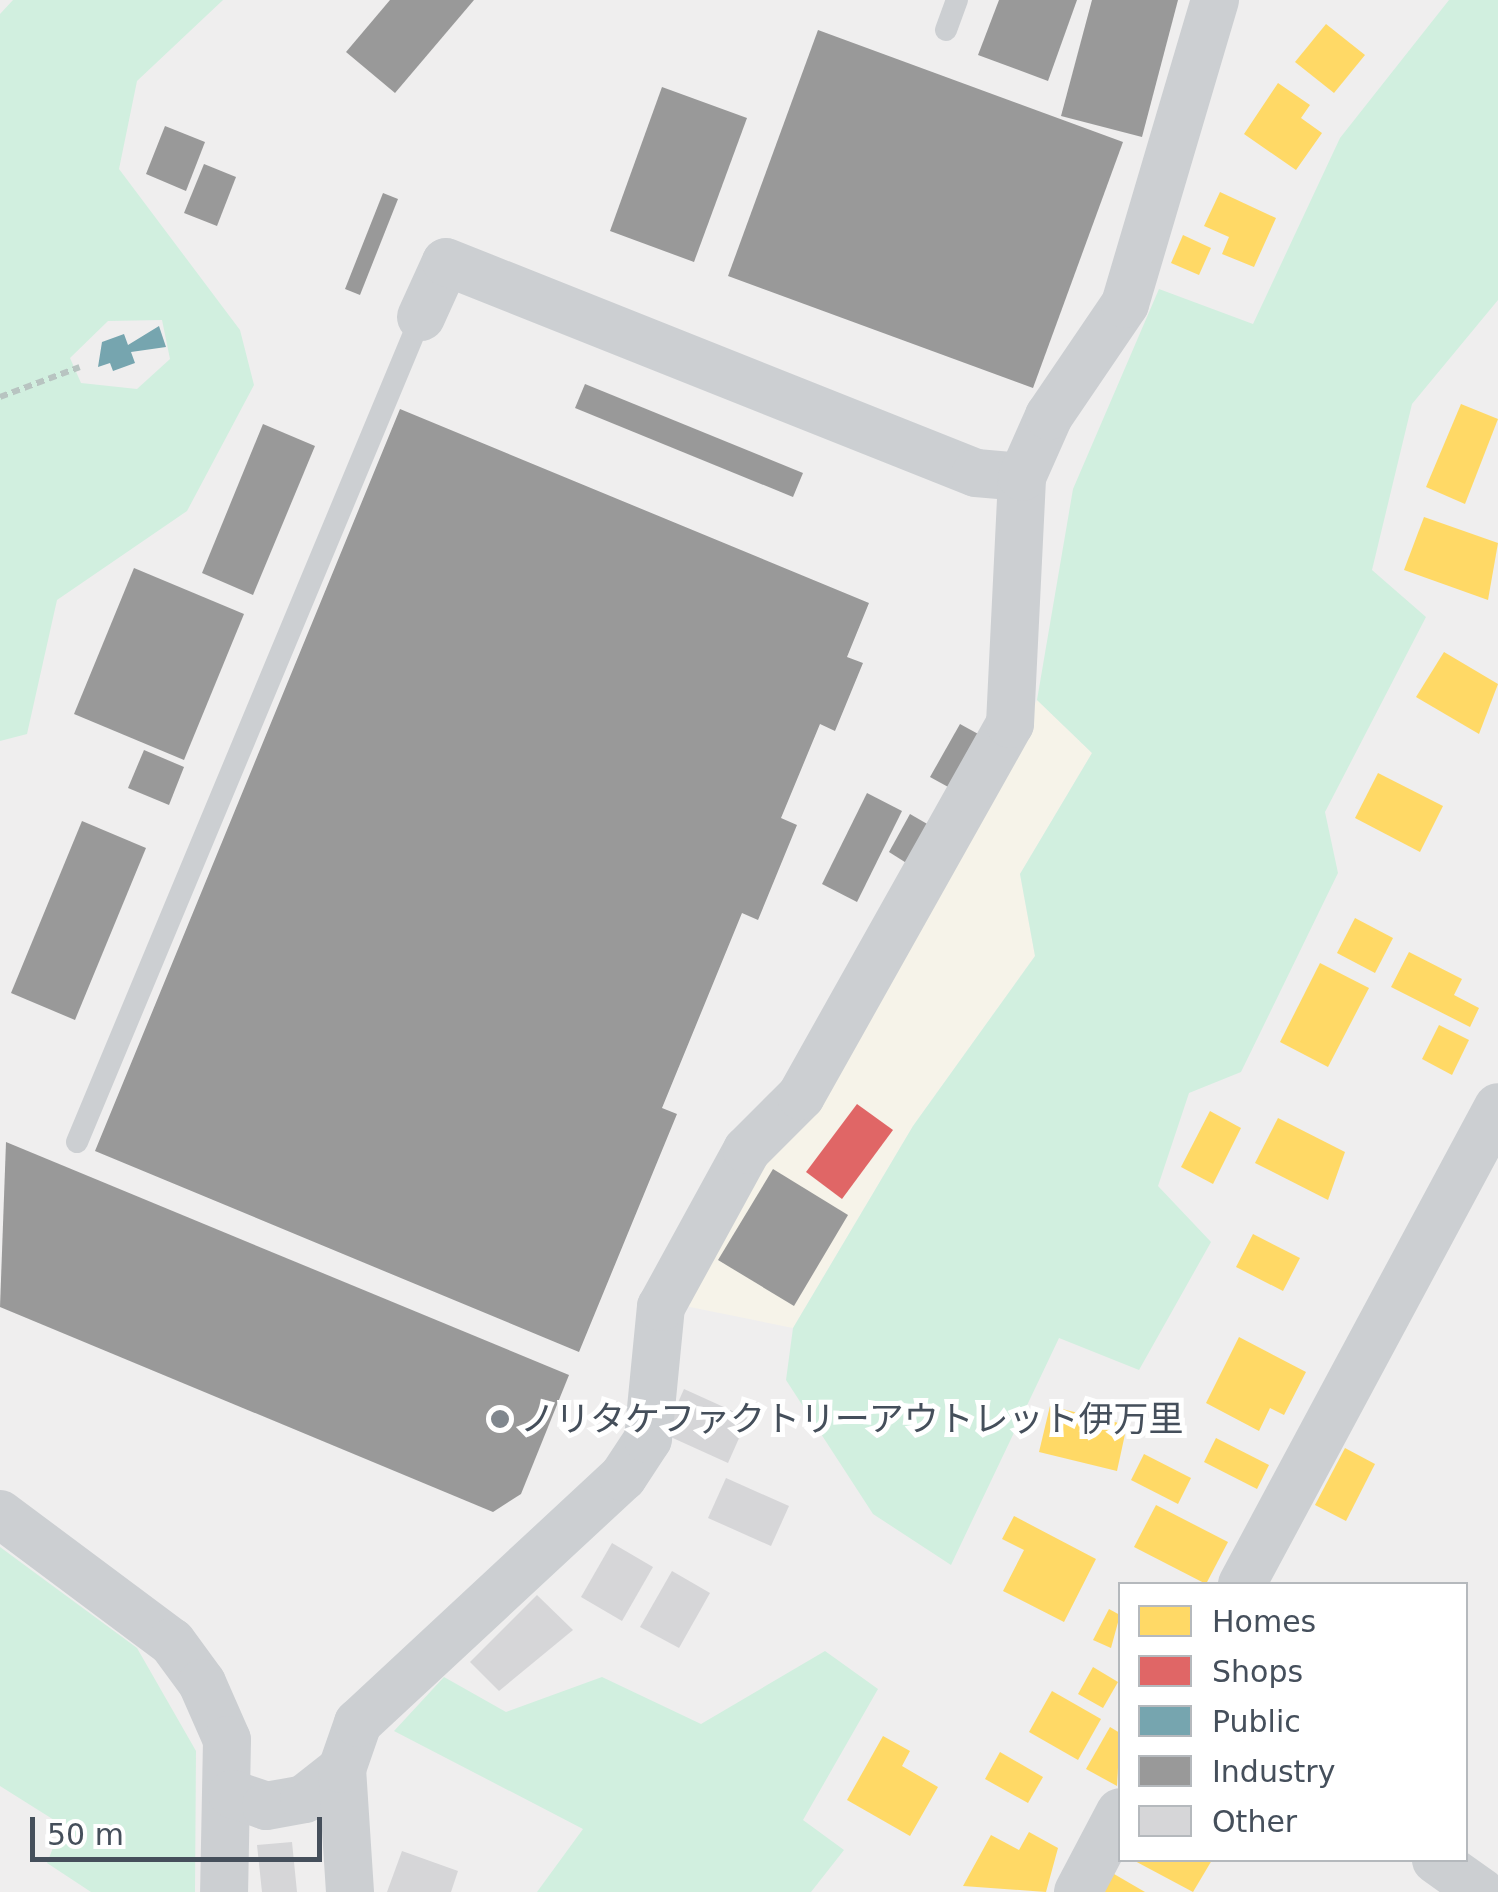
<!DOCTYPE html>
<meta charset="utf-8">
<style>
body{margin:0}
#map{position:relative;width:1498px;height:1892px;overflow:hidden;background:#efeeee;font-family:"DejaVu Sans","Noto Sans JP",sans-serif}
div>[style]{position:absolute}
.commercial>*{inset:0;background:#f6f3e9}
.green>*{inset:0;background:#d1efdf}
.homes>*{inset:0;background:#ffd966}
.shops>*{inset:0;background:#e06666}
.public>*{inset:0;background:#76a5af}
.industry>*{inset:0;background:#999}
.building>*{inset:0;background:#d6d6d8}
.path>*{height:6px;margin-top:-3px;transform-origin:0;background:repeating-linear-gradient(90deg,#b8c4c1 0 8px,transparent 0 13px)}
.lane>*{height:22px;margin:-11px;padding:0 11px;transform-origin:11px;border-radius:11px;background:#cccfd2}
.street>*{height:48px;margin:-24px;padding:0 24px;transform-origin:24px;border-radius:24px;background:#cccfd2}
.dots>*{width:28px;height:28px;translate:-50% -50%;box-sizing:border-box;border:5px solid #fff;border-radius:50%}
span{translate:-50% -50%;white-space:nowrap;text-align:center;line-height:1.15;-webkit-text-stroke:10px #fff;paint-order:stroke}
.poi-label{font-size:35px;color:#454f5b}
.left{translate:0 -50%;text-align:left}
.legend{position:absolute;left:1118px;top:1582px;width:350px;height:280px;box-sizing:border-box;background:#fff;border:2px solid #b5b9bd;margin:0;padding:12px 18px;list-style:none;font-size:30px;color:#454f5b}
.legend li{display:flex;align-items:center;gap:20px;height:50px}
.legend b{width:50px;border:2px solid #b5b9bd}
.scale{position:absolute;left:30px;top:1817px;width:292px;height:45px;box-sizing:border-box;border:5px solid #454f5b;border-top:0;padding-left:12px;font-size:30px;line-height:35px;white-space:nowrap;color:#454f5b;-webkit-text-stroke:8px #fff;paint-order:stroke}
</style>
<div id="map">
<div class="commercial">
<i style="clip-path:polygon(1037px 700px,1092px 753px,1020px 874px,1035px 956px,913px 1126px,793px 1328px,675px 1304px,755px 1157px,800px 1116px)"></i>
</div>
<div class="green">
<i style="clip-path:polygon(evenodd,13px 0,223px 0,137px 81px,119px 169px,240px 330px,254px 385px,187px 511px,57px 600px,27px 734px,0 741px,0 14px,13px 0,162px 320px,170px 359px,137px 389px,81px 383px,70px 358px,108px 321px,162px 320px)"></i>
<i style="clip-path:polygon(1449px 0,1498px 0,1498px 300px,1412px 404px,1372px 570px,1426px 617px,1325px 812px,1338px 873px,1241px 1072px,1189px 1093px,1158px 1186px,1211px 1242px,1139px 1370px,1059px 1338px,951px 1565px,873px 1514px,786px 1380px,793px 1328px,913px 1126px,1035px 956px,1020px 874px,1092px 753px,1037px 700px,1073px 489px,1159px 289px,1253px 324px,1340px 138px)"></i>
<i style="clip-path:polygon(0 1547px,137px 1648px,196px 1751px,195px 1892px,91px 1892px,47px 1863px,62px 1825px,0 1786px)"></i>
<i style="clip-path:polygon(825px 1651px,878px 1689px,803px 1820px,844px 1850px,811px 1892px,537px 1892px,583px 1829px,394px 1731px,444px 1677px,506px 1712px,602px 1677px,701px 1724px)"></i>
</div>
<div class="homes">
<i style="clip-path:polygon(1326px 24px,1365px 55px,1334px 93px,1295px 62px)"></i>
<i style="clip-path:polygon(1278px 83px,1310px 105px,1301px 118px,1322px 133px,1296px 170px,1244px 134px)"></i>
<i style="clip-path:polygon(1220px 192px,1276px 218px,1254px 267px,1222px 254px,1229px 237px,1204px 226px)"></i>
<i style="clip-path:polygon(1183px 235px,1211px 248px,1199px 275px,1171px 263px)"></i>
<i style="clip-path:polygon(1461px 404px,1498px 419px,1465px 504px,1426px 487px)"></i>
<i style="clip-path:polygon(1424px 517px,1498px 543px,1488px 600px,1404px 570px)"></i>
<i style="clip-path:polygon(1444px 652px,1498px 684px,1479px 734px,1416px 697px)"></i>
<i style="clip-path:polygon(1378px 773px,1443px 806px,1420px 852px,1355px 818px)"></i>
<i style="clip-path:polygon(1355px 918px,1393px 938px,1375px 973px,1337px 953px)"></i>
<i style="clip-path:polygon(1409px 952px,1462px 979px,1454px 995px,1479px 1008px,1470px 1027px,1391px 987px)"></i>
<i style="clip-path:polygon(1320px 963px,1369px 988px,1328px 1067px,1280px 1042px)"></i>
<i style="clip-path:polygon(1439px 1025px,1469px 1040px,1452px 1075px,1422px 1059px)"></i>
<i style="clip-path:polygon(1210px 1111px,1241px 1128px,1213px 1184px,1181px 1167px)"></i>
<i style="clip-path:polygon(1278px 1118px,1345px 1152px,1328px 1200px,1255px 1163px)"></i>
<i style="clip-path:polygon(1253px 1234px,1300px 1258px,1283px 1291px,1236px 1267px)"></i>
<i style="clip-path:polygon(1239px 1337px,1306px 1372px,1284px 1415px,1270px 1408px,1259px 1431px,1206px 1403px)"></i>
<i style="clip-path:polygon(1050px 1406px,1127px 1425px,1117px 1471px,1039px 1452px)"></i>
<i style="clip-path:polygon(1216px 1438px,1269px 1465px,1257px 1489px,1204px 1462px)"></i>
<i style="clip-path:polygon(1345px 1448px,1375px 1464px,1346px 1521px,1315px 1505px)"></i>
<i style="clip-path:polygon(1144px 1454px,1191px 1478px,1178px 1504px,1131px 1480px)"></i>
<i style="clip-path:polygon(1156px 1505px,1228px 1542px,1206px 1584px,1134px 1547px)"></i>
<i style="clip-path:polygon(1014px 1516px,1096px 1559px,1064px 1622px,1003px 1591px,1024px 1550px,1002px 1539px)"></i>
<i style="clip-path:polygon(1109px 1609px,1120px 1615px,1111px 1648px,1093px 1640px)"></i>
<i style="clip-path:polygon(1093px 1667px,1118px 1682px,1103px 1708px,1078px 1694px)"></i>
<i style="clip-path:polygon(1052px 1691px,1101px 1719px,1078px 1760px,1029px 1732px)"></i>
<i style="clip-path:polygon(1110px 1727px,1120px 1733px,1117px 1786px,1086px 1769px)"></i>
<i style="clip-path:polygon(883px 1736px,910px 1751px,902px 1766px,938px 1787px,910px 1836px,847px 1800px)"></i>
<i style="clip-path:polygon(1000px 1752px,1043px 1777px,1028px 1803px,985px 1779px)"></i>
<i style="clip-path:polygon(1029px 1832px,1058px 1848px,1046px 1892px,963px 1886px,991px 1835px,1019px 1850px)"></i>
<i style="clip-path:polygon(1133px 1860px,1212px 1860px,1193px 1892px)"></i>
<i style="clip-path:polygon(1114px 1874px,1145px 1892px,1104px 1892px)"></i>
</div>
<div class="shops">
<i style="clip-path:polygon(857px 1104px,893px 1130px,842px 1199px,806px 1172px)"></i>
</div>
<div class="public">
<i style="clip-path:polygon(159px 326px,166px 347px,131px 352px,135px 363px,113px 371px,110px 363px,98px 367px,102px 342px,124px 334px,128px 345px)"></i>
</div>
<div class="industry">
<i style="clip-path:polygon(390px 0,474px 0,395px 93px,346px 52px)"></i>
<i style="clip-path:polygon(999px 0,1077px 0,1048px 81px,978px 55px)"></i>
<i style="clip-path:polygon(1092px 0,1178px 0,1142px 137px,1061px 116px)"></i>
<i style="clip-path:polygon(818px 30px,1123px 142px,1033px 388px,728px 276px)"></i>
<i style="clip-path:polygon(662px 87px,747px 118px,694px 262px,610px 231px)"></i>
<i style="clip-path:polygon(165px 126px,205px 142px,186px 191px,146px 174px)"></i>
<i style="clip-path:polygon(204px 164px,236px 177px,217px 226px,184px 213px)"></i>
<i style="clip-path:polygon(383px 193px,398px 199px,360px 295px,345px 289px)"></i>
<i style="clip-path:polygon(585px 384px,803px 473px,793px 497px,575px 408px)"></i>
<i style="clip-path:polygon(400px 409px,869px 603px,847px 657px,863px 663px,835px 731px,820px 724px,781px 818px,797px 825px,758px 920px,742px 913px,662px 1108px,677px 1114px,579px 1352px,95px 1151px)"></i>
<i style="clip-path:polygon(263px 424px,315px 446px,253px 595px,202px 573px)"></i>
<i style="clip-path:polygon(134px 568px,244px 614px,184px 760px,74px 714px)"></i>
<i style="clip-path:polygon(960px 724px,980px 735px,950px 788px,930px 777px)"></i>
<i style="clip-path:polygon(144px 750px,184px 767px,169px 805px,128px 788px)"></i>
<i style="clip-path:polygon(867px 793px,902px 811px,857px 902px,822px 884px)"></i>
<i style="clip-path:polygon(910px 814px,929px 825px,908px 864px,889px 852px)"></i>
<i style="clip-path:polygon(82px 821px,146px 848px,75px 1020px,11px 993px)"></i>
<i style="clip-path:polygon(6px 1142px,569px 1375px,521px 1494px,493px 1512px,0 1307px)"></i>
<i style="clip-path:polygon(773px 1169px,848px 1215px,794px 1306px,718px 1260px)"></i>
</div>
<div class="building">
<i style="clip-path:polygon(684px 1389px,748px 1418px,728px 1463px,664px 1434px)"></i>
<i style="clip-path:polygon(726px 1478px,789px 1506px,771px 1546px,708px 1518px)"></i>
<i style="clip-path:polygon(612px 1543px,653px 1567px,622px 1621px,581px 1597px)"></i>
<i style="clip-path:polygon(672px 1571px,710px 1593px,679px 1648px,640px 1627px)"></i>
<i style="clip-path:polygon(537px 1595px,573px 1630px,499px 1691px,470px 1662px)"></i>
<i style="clip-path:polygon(292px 1842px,297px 1892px,262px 1892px,257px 1845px)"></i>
<i style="clip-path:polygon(402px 1851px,458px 1871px,451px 1892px,387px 1892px)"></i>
</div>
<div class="path">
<i style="left:0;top:397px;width:85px;rotate:-20.6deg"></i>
</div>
<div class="lane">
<i style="left:946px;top:30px;width:32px;rotate:-70deg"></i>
<i style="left:77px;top:1142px;width:894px;rotate:-67.37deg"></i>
</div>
<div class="street">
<i style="left:421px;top:317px;width:60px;rotate:-65.6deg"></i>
<i style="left:446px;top:262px;width:570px;rotate:21.71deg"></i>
<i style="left:976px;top:473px;width:46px;rotate:5deg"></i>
<i style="left:0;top:1514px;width:214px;rotate:36.7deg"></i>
<i style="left:172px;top:1642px;width:51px;rotate:53.8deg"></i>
<i style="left:202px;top:1683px;width:62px;rotate:66.3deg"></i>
<i style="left:227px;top:1740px;width:152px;rotate:91.1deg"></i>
<i style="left:1242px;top:1584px;width:541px;rotate:-61.78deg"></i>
<i style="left:232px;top:1794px;width:36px;rotate:19deg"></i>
<i style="left:266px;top:1806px;width:39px;rotate:-10deg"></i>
<i style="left:304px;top:1799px;width:48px;rotate:-38.3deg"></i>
<i style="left:1436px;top:1860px;width:55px;rotate:35.4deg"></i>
<i style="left:350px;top:1892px;width:123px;rotate:-93.7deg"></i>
<i style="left:342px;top:1769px;width:49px;rotate:-70.8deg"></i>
<i style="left:358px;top:1723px;width:362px;rotate:-42.9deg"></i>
<i style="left:623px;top:1477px;width:45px;rotate:-56.7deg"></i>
<i style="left:648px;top:1439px;width:133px;rotate:-84.4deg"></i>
<i style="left:661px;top:1307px;width:179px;rotate:-61.3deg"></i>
<i style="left:747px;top:1150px;width:76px;rotate:-45deg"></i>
<i style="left:801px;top:1096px;width:427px;rotate:-60.7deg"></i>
<i style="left:1010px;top:724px;width:247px;rotate:-87.2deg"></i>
<i style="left:1022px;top:477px;width:67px;rotate:-66.1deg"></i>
<i style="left:1049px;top:416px;width:135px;rotate:-55.8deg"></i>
<i style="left:1125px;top:304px;width:317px;rotate:-73.5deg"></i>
<i style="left:1078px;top:1892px;width:90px;rotate:-62.3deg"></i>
</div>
<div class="dots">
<i style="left:500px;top:1419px;background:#80878e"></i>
</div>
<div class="poi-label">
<span class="left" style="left:520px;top:1419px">ノリタケファクトリーアウトレット伊万里</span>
</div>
<ul class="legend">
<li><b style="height:28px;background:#ffd966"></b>Homes</li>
<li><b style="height:28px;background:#e06666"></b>Shops</li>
<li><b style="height:28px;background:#76a5af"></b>Public</li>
<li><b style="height:28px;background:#999"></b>Industry</li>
<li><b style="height:28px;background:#d6d6d8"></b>Other</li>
</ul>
<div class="scale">50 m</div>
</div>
